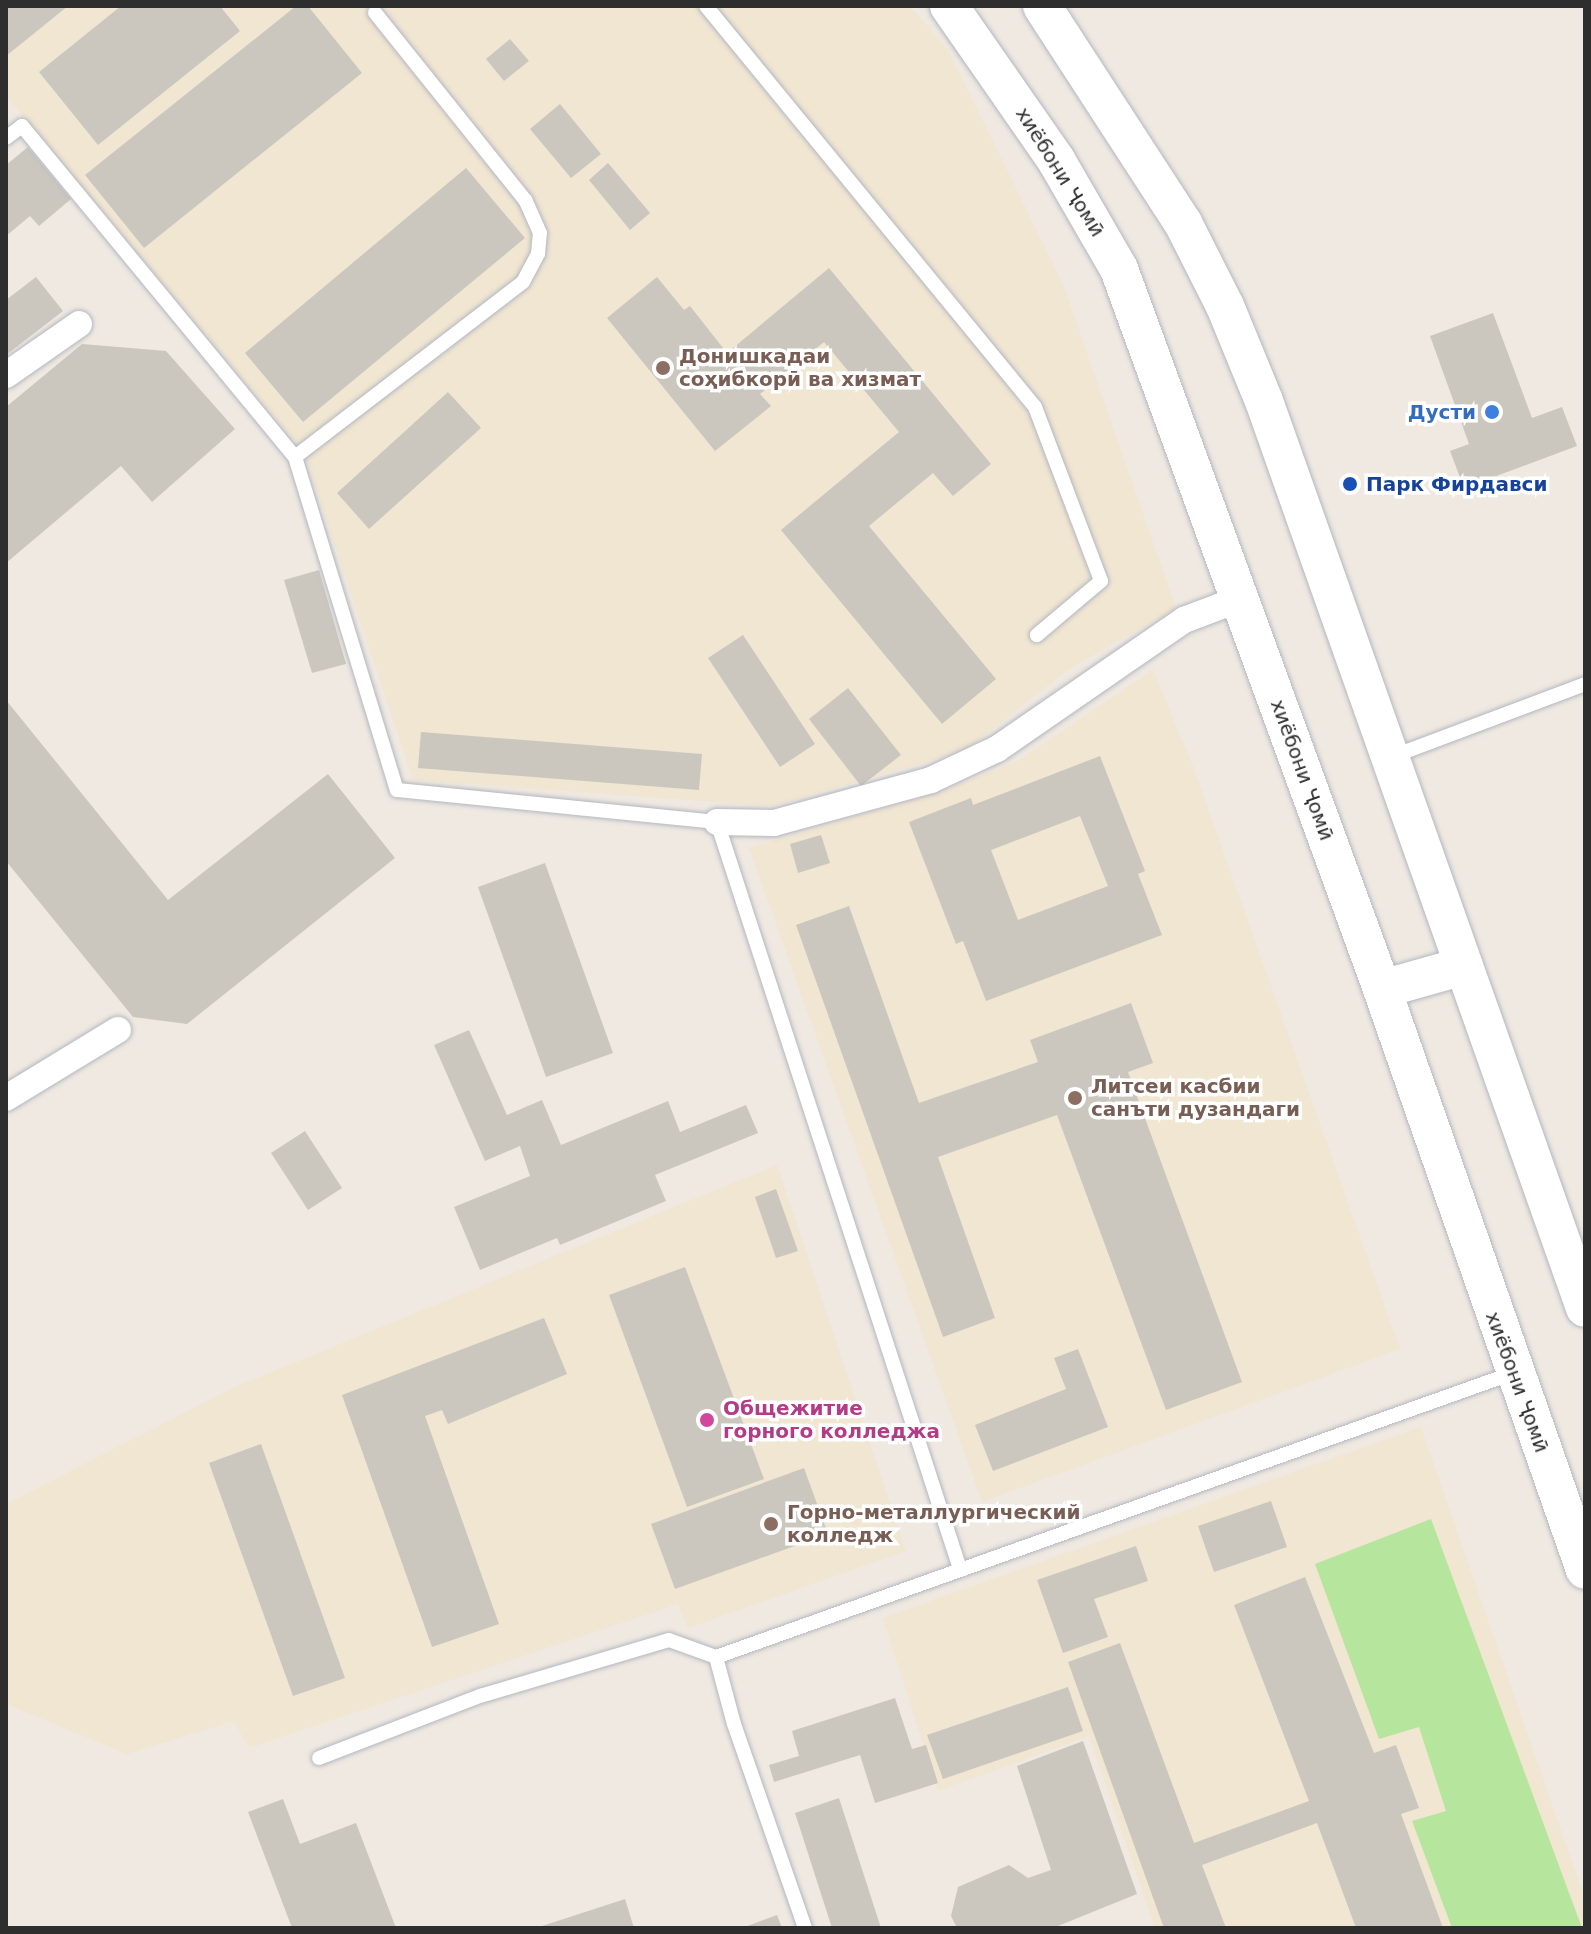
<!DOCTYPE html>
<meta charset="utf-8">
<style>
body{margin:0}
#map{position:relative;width:1591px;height:1934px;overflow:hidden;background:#efe9e1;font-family:"DejaVu Sans",sans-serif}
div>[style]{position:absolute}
.education>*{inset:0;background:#f0e6d1}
.green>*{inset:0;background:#b6e59e}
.building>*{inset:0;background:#cbc7bf}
.roads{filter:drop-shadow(0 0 2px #b4b7c1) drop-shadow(0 0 2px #b4b7c1)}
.lane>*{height:14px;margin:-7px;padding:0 7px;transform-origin:7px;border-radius:7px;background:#fff}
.street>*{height:26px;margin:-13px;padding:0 13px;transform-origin:13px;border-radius:13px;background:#fff}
.secondary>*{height:38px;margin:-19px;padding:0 19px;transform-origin:19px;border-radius:19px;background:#fff}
.dots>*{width:22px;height:22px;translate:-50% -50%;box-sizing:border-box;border:4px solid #fff;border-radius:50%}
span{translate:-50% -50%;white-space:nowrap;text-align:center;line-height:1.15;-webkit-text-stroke:7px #fff;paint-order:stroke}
.street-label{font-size:20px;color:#2e2e2e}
.education-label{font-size:20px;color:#785e54;font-weight:700}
.left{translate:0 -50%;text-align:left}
.shop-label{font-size:20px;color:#366cbe;font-weight:700}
.right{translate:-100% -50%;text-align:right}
.transit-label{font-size:20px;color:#164399;font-weight:700}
.hotel-label{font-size:20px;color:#b23c85;font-weight:700}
.frame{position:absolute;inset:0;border:8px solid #2e2e2e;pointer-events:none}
</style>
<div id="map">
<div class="education">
<i style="clip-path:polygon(6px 6px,910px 6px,948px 50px,1063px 284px,1176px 608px,1068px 670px,964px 751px,771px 806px,413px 780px,304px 452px,6px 96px)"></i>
<i style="clip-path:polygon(1153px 670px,1193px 766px,1400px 1349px,982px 1502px,749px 848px,939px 792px,1014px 763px)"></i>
<i style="clip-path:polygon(777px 1165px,906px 1551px,688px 1628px,678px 1604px,249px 1748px,234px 1721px,127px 1754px,6px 1704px,6px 1504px,235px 1387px)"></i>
<i style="clip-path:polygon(1421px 1427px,1585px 1899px,1585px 1928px,1155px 1928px,1089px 1736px,938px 1791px,883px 1618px)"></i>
</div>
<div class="green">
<i style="clip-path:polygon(1431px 1519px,1582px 1928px,1452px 1928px,1412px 1821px,1446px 1811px,1419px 1727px,1379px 1739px,1315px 1564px)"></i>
</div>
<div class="building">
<i style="clip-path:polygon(6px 6px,68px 6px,6px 56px)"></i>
<i style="clip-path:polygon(121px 6px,220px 6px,240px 31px,98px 145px,39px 72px)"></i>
<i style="clip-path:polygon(296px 6px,308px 6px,362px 73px,144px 248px,85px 175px)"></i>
<i style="clip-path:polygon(510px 39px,529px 61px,504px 81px,486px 59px)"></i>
<i style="clip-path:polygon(560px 104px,601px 154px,571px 178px,530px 129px)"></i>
<i style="clip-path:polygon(28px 147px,71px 199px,39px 226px,30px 216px,6px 236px,6px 165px)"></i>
<i style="clip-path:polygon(608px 163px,650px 213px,630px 230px,589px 180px)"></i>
<i style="clip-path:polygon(466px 168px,525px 238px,303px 422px,245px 353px)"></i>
<i style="clip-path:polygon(829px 268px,991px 464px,953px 496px,933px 473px,869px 526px,996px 679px,942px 724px,781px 530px,899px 432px,824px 342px,760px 394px,771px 406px,715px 451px,607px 318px,657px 277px,684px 310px,690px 306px,727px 353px)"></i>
<i style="clip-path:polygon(36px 277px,63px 311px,6px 355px,6px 300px)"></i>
<i style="clip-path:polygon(1493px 313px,1532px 418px,1562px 407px,1577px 446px,1464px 488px,1450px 451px,1469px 444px,1430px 336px)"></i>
<i style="clip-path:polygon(82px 344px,166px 351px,235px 429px,152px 502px,121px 466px,6px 563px,6px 407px)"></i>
<i style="clip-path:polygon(448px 392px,481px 428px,369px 529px,337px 493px)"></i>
<i style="clip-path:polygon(319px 570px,346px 664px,312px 673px,284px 580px)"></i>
<i style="clip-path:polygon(743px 635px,815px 744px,780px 767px,708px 658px)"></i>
<i style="clip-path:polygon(848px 688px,901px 755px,861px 786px,809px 719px)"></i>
<i style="clip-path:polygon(6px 700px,168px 900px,328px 774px,395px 858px,187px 1024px,133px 1017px,6px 861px)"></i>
<i style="clip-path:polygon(421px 732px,702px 754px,699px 790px,418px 768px)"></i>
<i style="clip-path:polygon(evenodd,1100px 756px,1145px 871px,1138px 874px,1162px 935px,986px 1001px,963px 941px,956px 944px,909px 822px,971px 798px,973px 805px,1100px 756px,1080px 816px,1108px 886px,1018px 920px,991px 850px,1080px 816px)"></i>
<i style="clip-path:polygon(821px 835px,830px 863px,798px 873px,790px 844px)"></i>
<i style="clip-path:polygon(545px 863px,613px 1053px,546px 1077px,478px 887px)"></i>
<i style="clip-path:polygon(849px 906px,919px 1103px,1038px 1062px,1030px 1040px,1131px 1003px,1153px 1063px,1128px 1072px,1242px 1382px,1166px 1410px,1057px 1115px,938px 1157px,995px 1318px,943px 1337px,796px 925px)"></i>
<i style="clip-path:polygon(469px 1030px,507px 1115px,542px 1100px,561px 1145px,668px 1101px,680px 1132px,746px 1105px,758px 1133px,655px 1175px,666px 1201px,560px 1245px,557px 1238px,480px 1270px,454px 1207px,530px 1176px,520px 1146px,485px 1161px,434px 1045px)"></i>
<i style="clip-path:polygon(305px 1131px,342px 1188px,308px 1210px,271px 1153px)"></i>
<i style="clip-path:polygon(776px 1189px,798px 1251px,776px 1258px,755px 1197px)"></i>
<i style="clip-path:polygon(685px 1267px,764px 1479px,687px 1507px,609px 1295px)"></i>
<i style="clip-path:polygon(544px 1318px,567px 1374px,448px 1424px,442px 1410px,425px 1416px,499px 1624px,432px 1647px,342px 1395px)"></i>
<i style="clip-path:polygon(1078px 1349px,1108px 1427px,993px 1471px,975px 1425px,1066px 1389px,1054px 1358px)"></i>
<i style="clip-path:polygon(261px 1444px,345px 1678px,293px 1696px,209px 1463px)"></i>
<i style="clip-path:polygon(804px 1468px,828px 1534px,675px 1589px,651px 1524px)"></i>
<i style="clip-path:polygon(1271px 1501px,1287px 1547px,1214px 1572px,1198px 1526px)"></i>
<i style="clip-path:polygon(1136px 1546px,1148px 1581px,1094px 1599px,1108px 1637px,1063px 1653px,1037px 1580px)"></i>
<i style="clip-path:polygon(1305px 1577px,1374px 1753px,1396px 1745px,1419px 1808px,1401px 1814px,1443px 1928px,1356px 1928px,1317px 1823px,1202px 1865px,1226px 1928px,1164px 1928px,1068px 1662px,1120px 1643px,1194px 1843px,1309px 1801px,1234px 1605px)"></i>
<i style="clip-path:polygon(1068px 1687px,1083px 1731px,943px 1779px,927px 1735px)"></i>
<i style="clip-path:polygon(895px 1698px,912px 1749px,926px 1745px,938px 1783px,875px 1803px,860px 1755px,774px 1782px,769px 1765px,799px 1756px,792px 1731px)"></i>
<i style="clip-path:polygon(1083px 1741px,1137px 1894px,1053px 1928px,957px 1928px,951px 1916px,958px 1887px,1009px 1865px,1028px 1878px,1051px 1870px,1017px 1766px)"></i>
<i style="clip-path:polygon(839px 1798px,881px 1928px,832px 1928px,795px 1813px)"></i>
<i style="clip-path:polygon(283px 1799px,300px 1844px,356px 1823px,396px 1928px,292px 1928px,248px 1812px)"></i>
<i style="clip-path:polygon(625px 1899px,634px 1928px,539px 1928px,539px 1927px)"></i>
<i style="clip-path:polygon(777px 1915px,782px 1928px,742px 1928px)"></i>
</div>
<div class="roads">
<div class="lane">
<i style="left:706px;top:6px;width:519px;rotate:50.63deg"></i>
<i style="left:1035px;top:407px;width:186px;rotate:69.2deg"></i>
<i style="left:1101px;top:581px;width:84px;rotate:139.8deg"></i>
<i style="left:6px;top:138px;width:20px;rotate:-37deg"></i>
<i style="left:22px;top:126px;width:429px;rotate:50.5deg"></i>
<i style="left:295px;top:457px;width:348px;rotate:73deg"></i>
<i style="left:397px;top:790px;width:322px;rotate:5.7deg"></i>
<i style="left:717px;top:822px;width:786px;rotate:71.98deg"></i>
<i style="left:295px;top:457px;width:287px;rotate:-37.5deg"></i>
<i style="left:523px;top:282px;width:32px;rotate:-62deg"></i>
<i style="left:538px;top:254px;width:21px;rotate:-85deg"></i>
<i style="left:540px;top:233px;width:36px;rotate:-114deg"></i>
<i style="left:525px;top:200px;width:240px;rotate:-128.7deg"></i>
<i style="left:1391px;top:757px;width:207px;rotate:-20.6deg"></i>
<i style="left:716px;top:1657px;width:69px;rotate:75deg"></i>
<i style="left:734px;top:1724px;width:216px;rotate:70.8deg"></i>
<i style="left:319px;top:1758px;width:173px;rotate:-21.1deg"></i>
<i style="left:480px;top:1696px;width:197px;rotate:-16.5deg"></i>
<i style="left:669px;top:1640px;width:50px;rotate:19.9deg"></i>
<i style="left:716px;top:1657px;width:846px;rotate:-19.61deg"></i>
</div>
<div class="street">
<i style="left:6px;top:375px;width:89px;rotate:-34.9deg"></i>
<i style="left:717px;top:822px;width:57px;rotate:1deg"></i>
<i style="left:774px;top:823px;width:163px;rotate:-15.3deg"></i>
<i style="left:931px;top:780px;width:73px;rotate:-25.2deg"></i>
<i style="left:997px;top:749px;width:227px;rotate:-34.6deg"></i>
<i style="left:1184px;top:620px;width:48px;rotate:-20.7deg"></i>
<i style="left:6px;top:1098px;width:131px;rotate:-31.3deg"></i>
</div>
<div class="secondary">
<i style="left:949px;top:6px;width:188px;rotate:55.2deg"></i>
<i style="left:1056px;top:160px;width:126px;rotate:60deg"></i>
<i style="left:1119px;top:269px;width:767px;rotate:69.93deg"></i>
<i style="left:1382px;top:989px;width:615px;rotate:70.74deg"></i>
<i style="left:1042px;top:6px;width:259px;rotate:57deg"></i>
<i style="left:1183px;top:223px;width:93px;rotate:63.2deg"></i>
<i style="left:1225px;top:306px;width:103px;rotate:67.7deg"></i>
<i style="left:1264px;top:401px;width:962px;rotate:70.51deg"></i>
<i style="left:1382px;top:989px;width:85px;rotate:-15.7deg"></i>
</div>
</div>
<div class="dots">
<i style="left:663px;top:368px;background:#8d6e63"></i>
<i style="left:1492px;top:412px;background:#3f7fe0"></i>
<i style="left:1350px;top:484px;background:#1a4fb4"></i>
<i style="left:1075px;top:1098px;background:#8d6e63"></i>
<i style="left:707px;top:1420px;background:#d1479c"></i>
<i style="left:771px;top:1524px;background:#8d6e63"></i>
</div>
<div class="street-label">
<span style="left:1060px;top:172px;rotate:58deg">хиёбони Ҷомӣ</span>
<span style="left:1302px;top:770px;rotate:70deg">хиёбони Ҷомӣ</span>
<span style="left:1517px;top:1382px;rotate:70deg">хиёбони Ҷомӣ</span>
</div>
<div class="education-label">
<span class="left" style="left:679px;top:368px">Донишкадаи<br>соҳибкорӣ ва хизмат</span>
<span class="left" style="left:1091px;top:1098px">Литсеи касбии<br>санъти дузандаги</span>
<span class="left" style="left:787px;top:1524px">Горно-металлургический<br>колледж</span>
</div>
<div class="shop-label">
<span class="right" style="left:1476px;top:412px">Дусти</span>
</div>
<div class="transit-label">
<span class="left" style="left:1366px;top:484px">Парк Фирдавси</span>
</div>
<div class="hotel-label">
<span class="left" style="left:723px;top:1420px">Общежитие<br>горного колледжа</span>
</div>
<div class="frame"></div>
</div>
